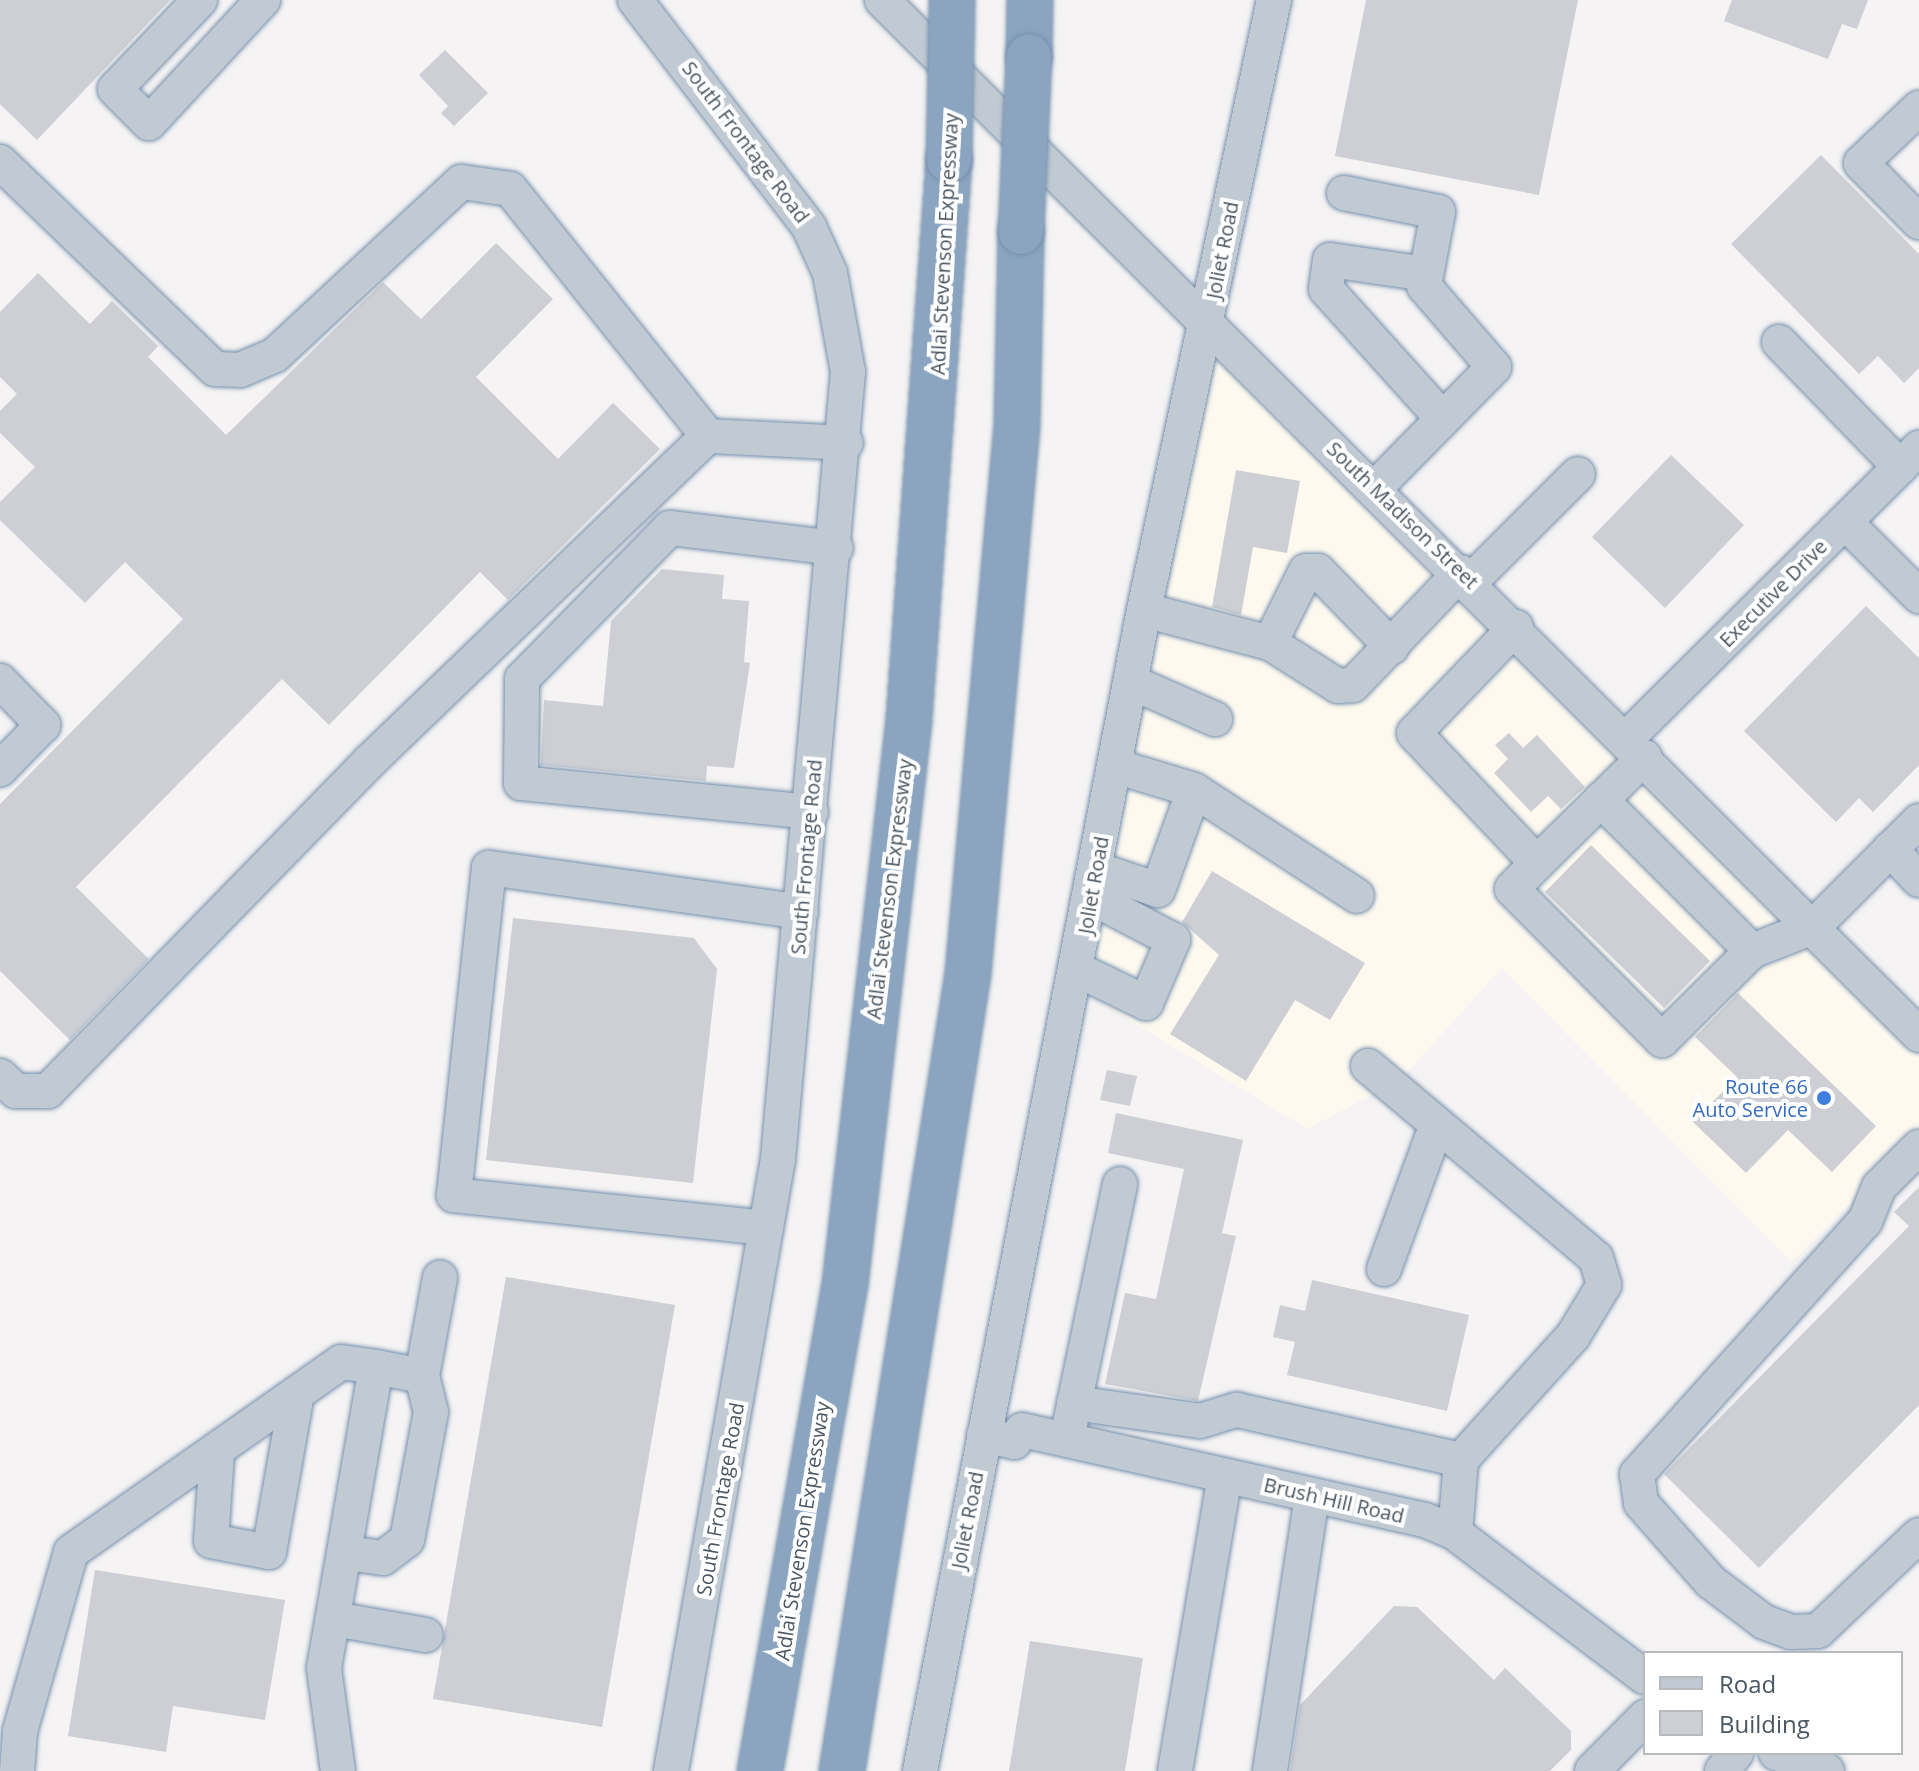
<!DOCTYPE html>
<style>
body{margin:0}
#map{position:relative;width:1919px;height:1771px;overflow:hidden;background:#f5f3f3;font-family:"Open Sans",sans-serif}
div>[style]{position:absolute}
.commercial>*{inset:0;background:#fdf9ef}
.building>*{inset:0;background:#cdcfd5}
.roads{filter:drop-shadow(0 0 2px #7690ad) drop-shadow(0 0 2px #7690ad)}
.minor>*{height:34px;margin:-17px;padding:0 17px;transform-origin:17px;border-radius:17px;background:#c1cad2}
.highway>*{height:44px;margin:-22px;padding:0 22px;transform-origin:22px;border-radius:22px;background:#8ba5c1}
.bridges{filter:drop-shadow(0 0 2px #7690ad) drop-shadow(0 0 2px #7690ad)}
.highway-bridge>*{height:44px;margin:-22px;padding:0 22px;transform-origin:22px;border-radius:22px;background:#8ba5c1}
.dots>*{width:22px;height:22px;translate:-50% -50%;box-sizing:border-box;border:4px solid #fff;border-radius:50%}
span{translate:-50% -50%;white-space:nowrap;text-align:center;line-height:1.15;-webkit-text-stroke:8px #fff;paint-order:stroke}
.street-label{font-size:20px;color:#4a5661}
.shop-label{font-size:20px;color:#366cbe}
.right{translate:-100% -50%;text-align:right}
.legend{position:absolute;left:1643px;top:1651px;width:260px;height:104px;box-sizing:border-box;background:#fff;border:2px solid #b7bbc0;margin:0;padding:10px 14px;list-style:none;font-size:24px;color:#4a5661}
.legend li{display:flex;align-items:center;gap:16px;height:40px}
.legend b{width:40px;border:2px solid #b7bbc0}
</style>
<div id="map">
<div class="commercial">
<i style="clip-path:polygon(1216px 345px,1919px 1057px,1919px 1135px,1791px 1262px,1502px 968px,1400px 1080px,1307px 1129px,1087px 994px)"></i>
</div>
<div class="building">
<i style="clip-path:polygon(0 0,170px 0,37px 140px,0 104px)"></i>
<i style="clip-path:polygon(1366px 0,1578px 0,1539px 195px,1335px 156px)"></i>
<i style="clip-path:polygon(1732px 0,1868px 0,1857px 29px,1842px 24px,1828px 59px,1724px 21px)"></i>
<i style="clip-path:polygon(445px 50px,488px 93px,454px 126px,441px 113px,448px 106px,419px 75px)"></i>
<i style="clip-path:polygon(1821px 155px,1919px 254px,1919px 368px,1904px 383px,1878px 356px,1859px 374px,1731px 244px)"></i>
<i style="clip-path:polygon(496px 243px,553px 299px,476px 377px,558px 459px,613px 403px,660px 449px,508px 600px,480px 572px,329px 725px,282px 679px,76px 887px,149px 959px,70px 1040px,0 971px,0 804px,183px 619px,125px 562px,85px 603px,0 520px,0 502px,35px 467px,0 433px,0 411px,17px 394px,0 377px,0 312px,38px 273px,90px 324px,112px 301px,158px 346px,148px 357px,226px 435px,383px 282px,421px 319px)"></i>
<i style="clip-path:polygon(1671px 455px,1744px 525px,1665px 608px,1592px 537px)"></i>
<i style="clip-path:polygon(1236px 470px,1300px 481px,1287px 553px,1253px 547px,1241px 615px,1212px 607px)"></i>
<i style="clip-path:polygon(662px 569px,724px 575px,722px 599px,749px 601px,744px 662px,750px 663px,734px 768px,707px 766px,706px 781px,541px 765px,544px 700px,603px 706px,611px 621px)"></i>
<i style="clip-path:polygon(1866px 606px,1919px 658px,1919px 765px,1873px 812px,1859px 798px,1836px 822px,1744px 731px)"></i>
<i style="clip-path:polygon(1509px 733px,1523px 748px,1537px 735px,1585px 787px,1561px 809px,1548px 796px,1531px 812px,1494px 773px,1508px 759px,1495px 745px)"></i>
<i style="clip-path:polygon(1591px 845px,1710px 961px,1664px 1008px,1545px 892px)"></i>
<i style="clip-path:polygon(1212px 871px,1365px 963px,1330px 1020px,1295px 1000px,1246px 1081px,1170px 1034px,1219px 955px,1182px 922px)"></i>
<i style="clip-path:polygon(513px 918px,694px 938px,717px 969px,693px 1183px,486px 1160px)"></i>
<i style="clip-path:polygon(1738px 993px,1876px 1126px,1832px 1172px,1788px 1130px,1746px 1173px,1693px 1122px,1737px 1077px,1695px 1037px)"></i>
<i style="clip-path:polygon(1107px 1070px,1137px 1076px,1130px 1106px,1100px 1100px)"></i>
<i style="clip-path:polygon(1116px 1113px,1243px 1140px,1222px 1233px,1236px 1236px,1198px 1401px,1105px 1384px,1125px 1293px,1156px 1299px,1184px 1169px,1108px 1153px)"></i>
<i style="clip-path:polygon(1919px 1187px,1919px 1405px,1759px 1568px,1664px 1474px,1909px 1226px,1894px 1212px)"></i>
<i style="clip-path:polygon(506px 1277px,675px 1305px,602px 1727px,433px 1699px)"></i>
<i style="clip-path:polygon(1312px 1280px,1469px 1315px,1447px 1411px,1287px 1375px,1295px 1342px,1273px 1337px,1280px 1305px,1305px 1311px)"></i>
<i style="clip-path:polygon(95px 1570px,285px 1600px,265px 1720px,173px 1706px,166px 1752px,68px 1736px)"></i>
<i style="clip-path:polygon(1394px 1606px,1417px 1607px,1494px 1680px,1505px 1668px,1571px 1731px,1571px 1750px,1550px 1771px,1290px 1771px,1300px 1705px)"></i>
<i style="clip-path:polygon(1030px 1641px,1143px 1658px,1125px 1771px,1009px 1771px)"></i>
</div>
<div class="roads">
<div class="minor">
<i style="left:200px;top:0;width:123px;rotate:133.7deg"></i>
<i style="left:115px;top:89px;width:48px;rotate:45deg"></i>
<i style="left:149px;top:123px;width:168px;rotate:-47.2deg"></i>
<i style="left:635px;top:0;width:286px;rotate:52.5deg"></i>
<i style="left:809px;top:227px;width:51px;rotate:65.5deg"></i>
<i style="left:830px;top:273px;width:101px;rotate:79.7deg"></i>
<i style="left:848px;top:372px;width:790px;rotate:95.08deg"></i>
<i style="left:778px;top:1159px;width:621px;rotate:99.92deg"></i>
<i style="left:882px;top:0;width:1465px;rotate:44.94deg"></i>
<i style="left:1919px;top:108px;width:80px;rotate:136.5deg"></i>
<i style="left:1861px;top:163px;width:83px;rotate:45.5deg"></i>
<i style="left:0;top:162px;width:298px;rotate:43.9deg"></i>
<i style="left:215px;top:369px;width:25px;rotate:2deg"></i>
<i style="left:240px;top:370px;width:38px;rotate:-23deg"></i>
<i style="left:275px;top:355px;width:254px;rotate:-42.9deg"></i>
<i style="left:461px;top:182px;width:49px;rotate:8.1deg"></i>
<i style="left:510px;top:189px;width:317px;rotate:51.3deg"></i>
<i style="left:1344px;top:193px;width:96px;rotate:11.4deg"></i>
<i style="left:1438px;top:212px;width:75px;rotate:100.7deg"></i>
<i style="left:1424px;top:286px;width:107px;rotate:49.2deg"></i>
<i style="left:1494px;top:367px;width:170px;rotate:134.5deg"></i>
<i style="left:1426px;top:274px;width:97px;rotate:-171.7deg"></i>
<i style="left:1330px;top:260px;width:29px;rotate:98deg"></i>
<i style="left:1326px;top:289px;width:175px;rotate:48deg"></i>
<i style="left:1779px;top:342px;width:174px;rotate:45.9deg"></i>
<i style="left:1845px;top:522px;width:105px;rotate:45deg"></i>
<i style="left:1471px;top:581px;width:151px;rotate:-45deg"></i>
<i style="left:1144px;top:610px;width:130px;rotate:14.7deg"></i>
<i style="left:1270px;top:643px;width:80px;rotate:32.3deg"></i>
<i style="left:1338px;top:686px;width:15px;rotate:-4deg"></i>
<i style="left:1353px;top:685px;width:156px;rotate:-46.3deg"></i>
<i style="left:1516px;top:627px;width:147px;rotate:133.9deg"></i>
<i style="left:1414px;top:733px;width:179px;rotate:46.6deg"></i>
<i style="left:1537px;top:863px;width:151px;rotate:-44.5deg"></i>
<i style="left:1270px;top:643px;width:80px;rotate:-63.4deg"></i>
<i style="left:1306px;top:571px;width:12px"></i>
<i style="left:1318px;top:571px;width:106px;rotate:45.8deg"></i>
<i style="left:0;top:681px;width:62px;rotate:45.7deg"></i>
<i style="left:43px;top:725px;width:62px;rotate:134.3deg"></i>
<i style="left:1131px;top:682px;width:92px;rotate:23.8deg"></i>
<i style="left:1627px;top:738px;width:412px;rotate:-44.8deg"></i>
<i style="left:1115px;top:766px;width:83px;rotate:16.9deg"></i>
<i style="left:1194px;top:790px;width:194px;rotate:33deg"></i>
<i style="left:811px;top:812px;width:291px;rotate:-174.3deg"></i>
<i style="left:521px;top:783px;width:104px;rotate:-89.4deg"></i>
<i style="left:522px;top:679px;width:211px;rotate:-45.6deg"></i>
<i style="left:670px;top:528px;width:167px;rotate:6.9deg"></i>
<i style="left:1890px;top:849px;width:42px;rotate:46.9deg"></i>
<i style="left:1537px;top:863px;width:36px;rotate:134deg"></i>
<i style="left:1512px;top:889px;width:213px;rotate:45.2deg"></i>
<i style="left:1662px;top:1040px;width:127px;rotate:-44.7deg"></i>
<i style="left:1752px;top:951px;width:214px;rotate:-135deg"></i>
<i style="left:1096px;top:869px;width:65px;rotate:18.7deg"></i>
<i style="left:1158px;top:890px;width:106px;rotate:-70.2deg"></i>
<i style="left:1752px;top:951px;width:66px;rotate:-21.5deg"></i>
<i style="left:1813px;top:927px;width:150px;rotate:-45deg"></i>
<i style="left:1076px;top:969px;width:78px;rotate:25.9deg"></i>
<i style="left:1146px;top:1003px;width:69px;rotate:-66.8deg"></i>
<i style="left:1173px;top:940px;width:93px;rotate:-152.3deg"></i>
<i style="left:1368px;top:1066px;width:298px;rotate:40.1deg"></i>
<i style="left:1596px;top:1258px;width:28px;rotate:73deg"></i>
<i style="left:1604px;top:1285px;width:60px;rotate:121.3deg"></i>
<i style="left:1573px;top:1336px;width:167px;rotate:132.1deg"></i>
<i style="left:0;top:1076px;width:22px;rotate:43deg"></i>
<i style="left:16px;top:1091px;width:32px"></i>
<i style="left:48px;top:1091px;width:461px;rotate:-45.7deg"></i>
<i style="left:370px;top:761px;width:469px;rotate:-43.9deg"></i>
<i style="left:708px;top:436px;width:138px;rotate:2.9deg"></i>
<i style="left:1919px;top:1147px;width:57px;rotate:135deg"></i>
<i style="left:1879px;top:1187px;width:37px;rotate:112deg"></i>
<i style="left:1865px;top:1221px;width:341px;rotate:132deg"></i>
<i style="left:1637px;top:1474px;width:29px;rotate:82deg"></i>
<i style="left:1641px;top:1503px;width:106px;rotate:48.5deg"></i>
<i style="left:1711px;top:1582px;width:66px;rotate:37deg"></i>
<i style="left:1764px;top:1622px;width:29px;rotate:20deg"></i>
<i style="left:1791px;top:1632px;width:27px;rotate:-2deg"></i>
<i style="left:1818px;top:1631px;width:139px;rotate:-43.5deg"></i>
<i style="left:766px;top:1228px;width:314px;rotate:-174deg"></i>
<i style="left:454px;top:1195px;width:329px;rotate:-83.9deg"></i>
<i style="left:489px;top:868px;width:315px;rotate:8deg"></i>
<i style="left:1384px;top:1269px;width:154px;rotate:-69.9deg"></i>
<i style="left:422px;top:1376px;width:100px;rotate:-79.6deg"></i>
<i style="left:1074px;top:1403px;width:127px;rotate:8.1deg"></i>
<i style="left:1200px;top:1421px;width:39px;rotate:-17deg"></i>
<i style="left:1237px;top:1410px;width:230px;rotate:12.6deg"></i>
<i style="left:1461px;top:1460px;width:73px;rotate:94.7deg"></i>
<i style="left:1070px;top:1424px;width:245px;rotate:-78.2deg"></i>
<i style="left:984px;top:1435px;width:31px;rotate:13deg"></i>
<i style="left:1014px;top:1442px;width:14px;rotate:-56deg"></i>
<i style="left:1022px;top:1430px;width:413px;rotate:12.6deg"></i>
<i style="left:1425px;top:1520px;width:33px;rotate:23deg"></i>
<i style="left:1455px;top:1533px;width:238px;rotate:37.2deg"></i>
<i style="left:217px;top:1453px;width:88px;rotate:93.9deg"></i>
<i style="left:211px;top:1541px;width:59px;rotate:10.7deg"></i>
<i style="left:269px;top:1552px;width:160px;rotate:-80deg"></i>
<i style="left:347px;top:1553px;width:36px;rotate:8deg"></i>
<i style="left:383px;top:1558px;width:30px;rotate:-37deg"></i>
<i style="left:407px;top:1540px;width:130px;rotate:-79.4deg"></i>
<i style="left:431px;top:1412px;width:37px;rotate:-104deg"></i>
<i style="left:422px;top:1376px;width:47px;rotate:-168.9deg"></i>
<i style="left:334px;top:1619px;width:93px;rotate:9.9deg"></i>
<i style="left:1776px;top:1753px;width:54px;rotate:19.4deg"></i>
<i style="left:17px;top:1771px;width:40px;rotate:-85.7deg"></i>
<i style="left:20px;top:1731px;width:186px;rotate:-74.1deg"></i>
<i style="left:71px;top:1552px;width:330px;rotate:-35.1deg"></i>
<i style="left:341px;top:1362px;width:35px;rotate:8deg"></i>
<i style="left:376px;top:1367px;width:305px;rotate:99.8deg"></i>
<i style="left:324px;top:1668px;width:104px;rotate:82.3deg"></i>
<i style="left:920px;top:1771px;width:1182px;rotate:-79.08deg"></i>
<i style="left:1144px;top:610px;width:624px;rotate:-77.97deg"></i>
<i style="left:1175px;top:1771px;width:299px;rotate:-80.4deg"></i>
<i style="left:1270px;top:1771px;width:279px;rotate:-81.3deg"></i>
<i style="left:1592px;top:1771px;width:76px;rotate:-45.5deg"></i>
<i style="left:1722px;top:1771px;width:23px;rotate:-52deg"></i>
</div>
<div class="highway">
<i style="left:1029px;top:56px;width:56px;rotate:-89deg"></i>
<i style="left:760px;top:1771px;width:493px;rotate:-80.1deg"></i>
<i style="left:845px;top:1285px;width:569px;rotate:-83.54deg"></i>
<i style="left:909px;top:720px;width:561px;rotate:-85.91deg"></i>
<i style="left:842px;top:1771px;width:807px;rotate:-81.02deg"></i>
<i style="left:968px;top:974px;width:551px;rotate:-84.9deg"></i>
<i style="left:1017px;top:425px;width:193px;rotate:-88.8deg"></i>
</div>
</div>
<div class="bridges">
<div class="highway-bridge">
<i style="left:949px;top:160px;width:160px;rotate:-88.9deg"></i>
<i style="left:1021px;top:232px;width:176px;rotate:-87.4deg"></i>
</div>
</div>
<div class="dots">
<i style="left:1824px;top:1098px;background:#3f7fe0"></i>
</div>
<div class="street-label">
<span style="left:746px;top:142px;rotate:53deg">South Frontage Road</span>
<span style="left:944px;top:244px;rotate:-87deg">Adlai Stevenson Expressway</span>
<span style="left:1222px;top:250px;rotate:-79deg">Joliet Road</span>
<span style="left:1403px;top:515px;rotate:44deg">South Madison Street</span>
<span style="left:1773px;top:593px;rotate:-45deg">Executive Drive</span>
<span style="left:806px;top:857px;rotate:-85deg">South Frontage Road</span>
<span style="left:1093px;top:885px;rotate:-80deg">Joliet Road</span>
<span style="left:889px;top:889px;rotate:-83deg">Adlai Stevenson Expressway</span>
<span style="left:720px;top:1499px;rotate:-80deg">South Frontage Road</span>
<span style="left:1334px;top:1500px;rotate:13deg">Brush Hill Road</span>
<span style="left:967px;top:1520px;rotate:-79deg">Joliet Road</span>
<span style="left:802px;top:1531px;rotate:-81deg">Adlai Stevenson Expressway</span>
</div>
<div class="shop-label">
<span class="right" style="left:1808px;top:1098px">Route 66<br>Auto Service</span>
</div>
<ul class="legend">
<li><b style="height:10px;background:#c1cad2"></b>Road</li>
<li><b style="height:22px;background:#cdcfd5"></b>Building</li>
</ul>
</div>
